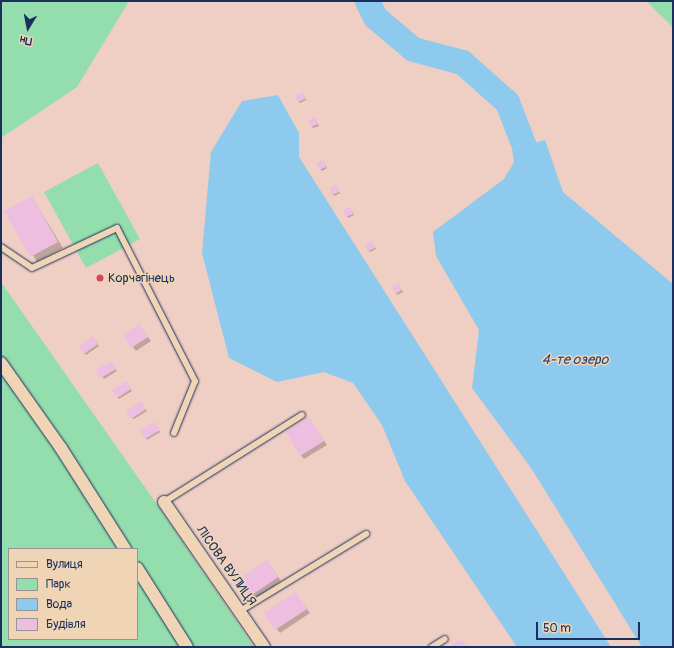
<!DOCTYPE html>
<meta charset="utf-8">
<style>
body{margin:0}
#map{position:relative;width:674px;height:648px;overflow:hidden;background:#efcec3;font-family:Pangolin,sans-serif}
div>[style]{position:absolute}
.green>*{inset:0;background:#94ddad}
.water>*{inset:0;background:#8dcaee}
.shadow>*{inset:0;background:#0003}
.river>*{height:25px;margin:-12.5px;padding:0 12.5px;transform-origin:12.5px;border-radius:12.5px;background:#8dcaee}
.building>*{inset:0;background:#eebee0}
.roads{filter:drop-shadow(0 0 1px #1b2f5e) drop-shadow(0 0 1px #1b2f5e)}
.lane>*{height:6px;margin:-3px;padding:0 3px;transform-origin:3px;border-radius:3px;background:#efd5b6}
.street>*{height:12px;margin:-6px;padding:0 6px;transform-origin:6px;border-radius:6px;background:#efd5b6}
.dots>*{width:11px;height:11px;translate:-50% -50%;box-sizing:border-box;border:2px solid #efd5b6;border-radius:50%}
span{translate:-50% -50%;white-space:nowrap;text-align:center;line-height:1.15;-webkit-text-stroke:3px #efd5b6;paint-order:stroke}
.poi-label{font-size:13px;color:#1b2f5e}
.left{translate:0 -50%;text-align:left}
.street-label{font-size:13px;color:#1b2f5e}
.water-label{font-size:14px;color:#2c4674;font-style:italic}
.frame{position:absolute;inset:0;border:2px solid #1b2f5e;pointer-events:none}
.legend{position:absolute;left:8px;top:548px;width:130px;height:92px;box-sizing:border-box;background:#efd5b6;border:1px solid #9a9393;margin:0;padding:5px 7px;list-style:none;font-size:12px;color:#1b2f5e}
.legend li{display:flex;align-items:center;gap:8px;height:20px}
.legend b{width:20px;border:1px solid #9a9393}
.north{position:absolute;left:8px;top:8px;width:40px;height:40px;-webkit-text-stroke:3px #efd5b6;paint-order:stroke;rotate:190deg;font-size:11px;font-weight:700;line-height:16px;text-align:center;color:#1b2f5e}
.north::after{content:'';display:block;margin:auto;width:14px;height:18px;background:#1b2f5e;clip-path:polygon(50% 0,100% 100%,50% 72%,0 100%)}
.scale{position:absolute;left:536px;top:622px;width:104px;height:18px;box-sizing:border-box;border:2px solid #1b2f5e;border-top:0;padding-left:5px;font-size:12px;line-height:14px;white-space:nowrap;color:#1b2f5e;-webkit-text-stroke:3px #efd5b6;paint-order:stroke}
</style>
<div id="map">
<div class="green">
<i style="clip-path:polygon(1px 1px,129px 1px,77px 87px,1px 138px)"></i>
<i style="clip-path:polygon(647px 1px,673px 1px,673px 27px,654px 9px)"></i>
<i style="clip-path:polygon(98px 163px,140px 239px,86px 268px,44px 192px)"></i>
<i style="clip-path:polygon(evenodd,1px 282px,156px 503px,254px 647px,1px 647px,1px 282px,9px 549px,137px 549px,137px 639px,9px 639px,9px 549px)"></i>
</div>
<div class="water">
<i style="clip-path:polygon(278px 95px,299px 133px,299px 157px,611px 647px,517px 647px,405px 481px,382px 425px,353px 383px,324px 372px,277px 382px,229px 358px,202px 253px,211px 152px,242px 101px)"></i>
<i style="clip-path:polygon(545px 140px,563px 192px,673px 284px,673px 647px,642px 647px,531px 468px,472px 388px,479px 330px,436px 256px,433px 232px,504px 179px,524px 146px)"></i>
</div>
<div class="shadow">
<i style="clip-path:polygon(302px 93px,306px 100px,300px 103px,299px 102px)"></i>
<i style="clip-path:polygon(316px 120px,319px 126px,313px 128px,312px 127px)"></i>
<i style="clip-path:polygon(323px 161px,327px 168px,322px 171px,320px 169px)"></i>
<i style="clip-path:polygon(336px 186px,340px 193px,334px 196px,333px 194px)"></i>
<i style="clip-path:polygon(32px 197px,63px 248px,37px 262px,6px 211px)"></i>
<i style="clip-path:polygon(350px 208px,354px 215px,348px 218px,347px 216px)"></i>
<i style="clip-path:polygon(373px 244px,376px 249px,370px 252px,369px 250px)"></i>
<i style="clip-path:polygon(400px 286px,403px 292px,397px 295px,396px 293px)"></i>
<i style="clip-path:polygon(139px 325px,151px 341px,136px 351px,124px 335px)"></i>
<i style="clip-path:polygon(95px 339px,99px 346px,86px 355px,84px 353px)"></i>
<i style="clip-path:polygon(112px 364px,117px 371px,104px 379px,98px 370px)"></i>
<i style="clip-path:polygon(126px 382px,132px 391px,119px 399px,113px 391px)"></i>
<i style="clip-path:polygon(142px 404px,147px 411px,134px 419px,132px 418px)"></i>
<i style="clip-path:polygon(309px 419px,327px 445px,304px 459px,301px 455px)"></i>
<i style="clip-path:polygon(156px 425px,160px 432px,147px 440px,146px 438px)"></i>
<i style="clip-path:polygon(270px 565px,281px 581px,251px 602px,247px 598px)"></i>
<i style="clip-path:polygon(295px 593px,310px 613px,280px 633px,265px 613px)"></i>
</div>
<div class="river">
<i style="left:367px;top:1px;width:18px;rotate:63deg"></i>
<i style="left:375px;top:17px;width:50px;rotate:40.1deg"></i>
<i style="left:413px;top:49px;width:51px;rotate:14.9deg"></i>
<i style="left:462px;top:62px;width:60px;rotate:41.6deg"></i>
<i style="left:507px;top:102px;width:47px;rotate:68.9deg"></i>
<i style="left:524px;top:146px;width:35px;rotate:83deg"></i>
</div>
<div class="building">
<i style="clip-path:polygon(302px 92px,305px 99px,298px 102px,295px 96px)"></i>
<i style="clip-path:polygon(315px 117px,318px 124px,311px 127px,308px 121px)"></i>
<i style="clip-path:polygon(323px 160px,326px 167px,319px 170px,316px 163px)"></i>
<i style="clip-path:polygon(336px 185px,339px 192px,332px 195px,329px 188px)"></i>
<i style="clip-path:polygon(32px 196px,58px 242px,30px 257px,4px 211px)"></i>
<i style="clip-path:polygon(350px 207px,353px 214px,346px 217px,343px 210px)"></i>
<i style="clip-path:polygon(372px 241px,375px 248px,368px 251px,365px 244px)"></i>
<i style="clip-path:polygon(399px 283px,402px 290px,395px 294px,392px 287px)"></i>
<i style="clip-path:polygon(139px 324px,148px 337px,131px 348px,123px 335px)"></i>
<i style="clip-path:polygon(93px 336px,98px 344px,84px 354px,79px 346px)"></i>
<i style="clip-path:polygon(111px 361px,116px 369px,101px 378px,96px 370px)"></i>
<i style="clip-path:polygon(126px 381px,131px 389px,117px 398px,112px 390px)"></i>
<i style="clip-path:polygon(141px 401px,146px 409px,131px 419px,126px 411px)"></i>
<i style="clip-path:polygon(309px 418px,324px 441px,300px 456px,286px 432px)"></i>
<i style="clip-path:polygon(155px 422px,160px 430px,145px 439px,140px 431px)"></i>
<i style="clip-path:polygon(267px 560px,278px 577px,246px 599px,235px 582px)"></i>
<i style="clip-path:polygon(296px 592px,307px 609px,275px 630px,264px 613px)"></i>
<i style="clip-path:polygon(462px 639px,467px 647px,449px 647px)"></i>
</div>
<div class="roads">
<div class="lane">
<i style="left:1px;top:247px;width:37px;rotate:34deg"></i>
<i style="left:32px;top:268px;width:94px;rotate:-25.2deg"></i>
<i style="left:117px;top:228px;width:172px;rotate:63deg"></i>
<i style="left:195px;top:381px;width:56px;rotate:112deg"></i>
<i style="left:164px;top:502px;width:163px;rotate:-32.2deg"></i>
<i style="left:240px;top:611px;width:148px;rotate:-31.4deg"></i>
<i style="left:432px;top:647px;width:15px;rotate:-32deg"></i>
</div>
<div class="street">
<i style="left:1px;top:363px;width:104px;rotate:54.8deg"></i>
<i style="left:61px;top:448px;width:120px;rotate:57.6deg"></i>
<i style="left:164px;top:502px;width:176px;rotate:55.4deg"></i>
<i style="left:137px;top:568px;width:93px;rotate:57.7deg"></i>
</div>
</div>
<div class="dots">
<i style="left:100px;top:278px;background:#d1495b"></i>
</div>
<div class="poi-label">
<span class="left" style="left:108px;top:278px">Корчагінець</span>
</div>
<div class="street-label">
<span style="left:226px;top:566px;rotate:55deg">ЛІСОВА ВУЛИЦЯ</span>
</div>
<div class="water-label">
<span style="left:575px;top:360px">4-те озеро</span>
</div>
<div class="frame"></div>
<ul class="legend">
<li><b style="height:5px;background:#efd5b6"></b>Вулиця</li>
<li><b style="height:11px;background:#94ddad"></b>Парк</li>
<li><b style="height:11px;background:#8dcaee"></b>Вода</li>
<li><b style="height:11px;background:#eebee0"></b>Будівля</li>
</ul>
<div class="north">Пн</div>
<div class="scale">50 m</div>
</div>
